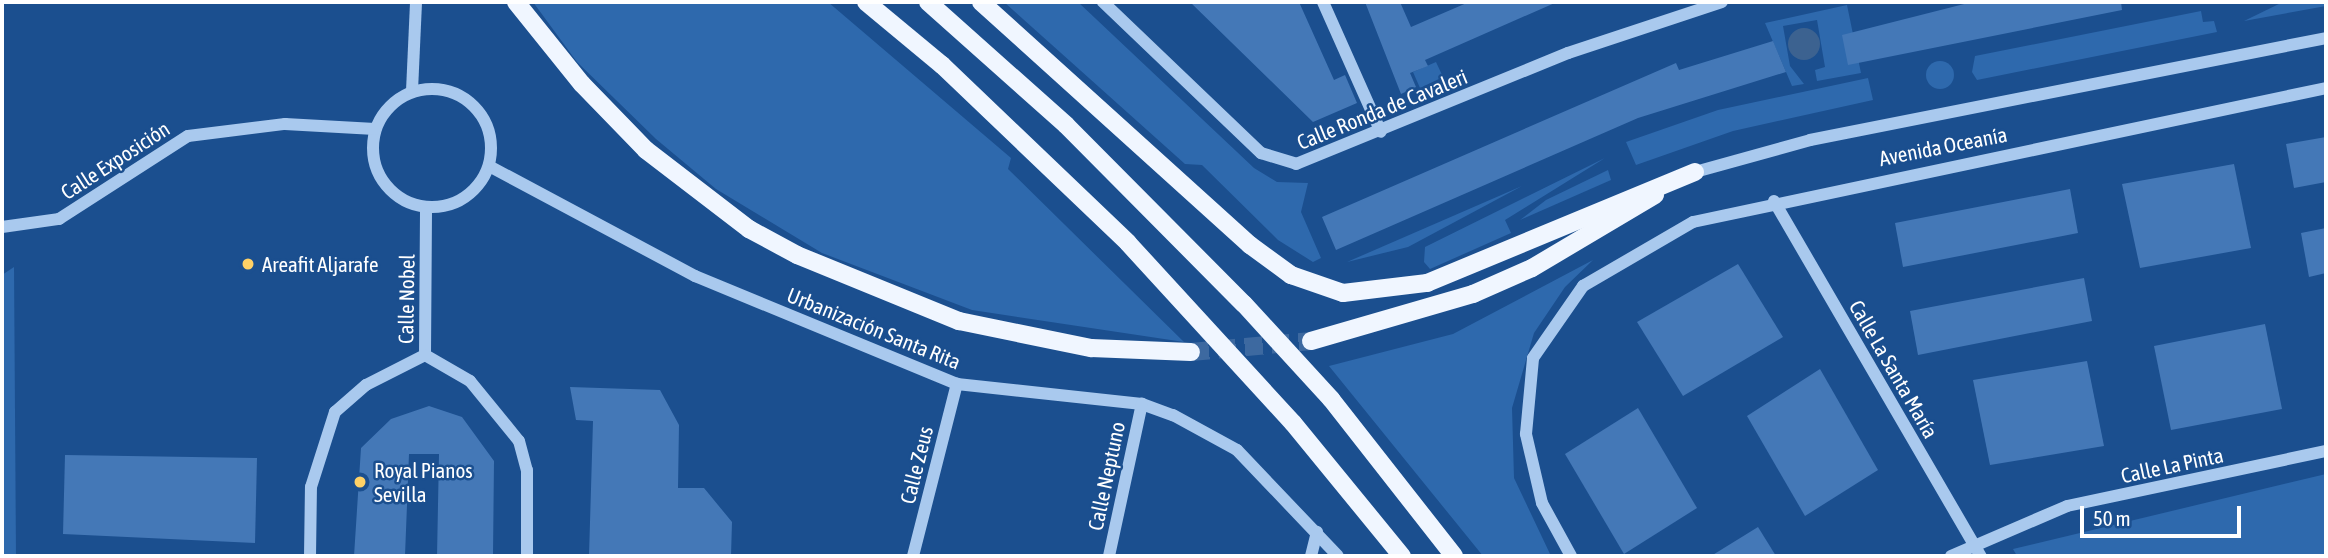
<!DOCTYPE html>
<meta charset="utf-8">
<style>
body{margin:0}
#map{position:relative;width:2328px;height:558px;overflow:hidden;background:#1b4f8f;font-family:"Asap Condensed",sans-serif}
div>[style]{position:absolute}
.green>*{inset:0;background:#2e69ad}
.round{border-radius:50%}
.water>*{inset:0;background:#3c6290}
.building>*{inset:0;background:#4478b7}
.major-tunnel>*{height:18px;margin-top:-9px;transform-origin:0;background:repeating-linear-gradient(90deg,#3d69a0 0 18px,transparent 0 27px)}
.minor>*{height:12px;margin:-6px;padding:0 6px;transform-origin:6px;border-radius:6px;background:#a9c9ee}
.minor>.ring{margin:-6px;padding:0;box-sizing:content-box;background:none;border:12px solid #a9c9ee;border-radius:50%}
.major>*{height:18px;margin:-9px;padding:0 9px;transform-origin:9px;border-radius:9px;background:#f0f6ff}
.dots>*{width:19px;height:19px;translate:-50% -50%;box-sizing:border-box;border:4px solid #1b4f8f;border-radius:50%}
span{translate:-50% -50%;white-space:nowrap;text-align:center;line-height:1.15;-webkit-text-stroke:5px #1b4f8f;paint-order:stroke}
.street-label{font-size:21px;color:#fff}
.poi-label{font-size:21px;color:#fff}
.left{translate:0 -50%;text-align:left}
.frame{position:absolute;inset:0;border:4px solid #fff;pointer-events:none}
.scale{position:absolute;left:2080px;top:506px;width:161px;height:32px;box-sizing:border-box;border:4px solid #fff;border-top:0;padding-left:9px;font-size:21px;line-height:24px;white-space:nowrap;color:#fff;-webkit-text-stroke:5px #1b4f8f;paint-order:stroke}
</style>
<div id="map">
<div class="green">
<i style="clip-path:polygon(533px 2px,828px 2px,1011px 158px,1008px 169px,1184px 342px,972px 310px,822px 253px,716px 189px,656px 139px,577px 62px)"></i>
<i style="clip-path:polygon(1004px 2px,1078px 2px,1254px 168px,1277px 182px,1308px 183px,1301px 212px,1321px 258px,1313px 262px,1278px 240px,1202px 165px,1185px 164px)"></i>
<i style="clip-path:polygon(2283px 2px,2326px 2px,2326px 6px,2244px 21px)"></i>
<i style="clip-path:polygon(1847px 5px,1861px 73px,1817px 81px,1815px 70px,1825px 67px,1817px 20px,1783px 26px,1790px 66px,1804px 84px,1792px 86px,1765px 23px)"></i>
<i style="clip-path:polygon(2201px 11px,2203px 22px,2214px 21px,2217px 32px,1977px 80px,1972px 72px,1975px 56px)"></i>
<i class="round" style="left:1926px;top:61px;width:28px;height:28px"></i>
<i style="clip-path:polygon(1436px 62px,1443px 77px,1420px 88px,1413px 72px)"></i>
<i style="clip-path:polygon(1868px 78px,1873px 100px,1733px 131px,1636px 165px,1626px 142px,1718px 110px)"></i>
<i style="clip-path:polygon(1605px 158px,1505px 220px,1511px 233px,1430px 269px,1424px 262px,1425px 247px)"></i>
<i style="clip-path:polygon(1608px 170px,1611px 180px,1520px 220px,1546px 200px)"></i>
<i style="clip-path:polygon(1522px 186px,1408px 247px,1347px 262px)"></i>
<i style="clip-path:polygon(1593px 260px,1565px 287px,1534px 333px,1512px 408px,1514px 478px,1551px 556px,1483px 556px,1329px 366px,1453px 334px)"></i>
<i style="clip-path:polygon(14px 267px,16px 556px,2px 556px,2px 275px)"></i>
<i style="clip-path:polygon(2326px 474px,2326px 556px,2017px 556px,2013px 549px)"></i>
</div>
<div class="water">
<i class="round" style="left:1788px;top:28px;width:32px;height:32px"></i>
</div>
<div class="building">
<i style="clip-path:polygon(1190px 2px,1299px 2px,1334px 80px,1345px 75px,1357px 103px,1313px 122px)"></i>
<i style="clip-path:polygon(1365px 2px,1400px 2px,1411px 27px,1469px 2px,1557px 2px,1425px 60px,1428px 66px,1410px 73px,1416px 87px,1401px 94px)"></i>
<i style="clip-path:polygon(1972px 2px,2121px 2px,2122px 10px,1848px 65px,1842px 35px)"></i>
<i style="clip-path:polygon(1773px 41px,1786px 72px,1638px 118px,1336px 250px,1322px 217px,1676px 63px,1679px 70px)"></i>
<i style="clip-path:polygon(2326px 137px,2326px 182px,2294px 188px,2286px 144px)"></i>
<i style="clip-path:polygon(2234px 164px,2251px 248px,2140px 268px,2122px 184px)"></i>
<i style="clip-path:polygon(2070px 189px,2078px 233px,1903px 267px,1895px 223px)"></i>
<i style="clip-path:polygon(2326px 228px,2326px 273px,2309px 277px,2301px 233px)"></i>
<i style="clip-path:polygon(1738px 264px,1783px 337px,1683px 396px,1637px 322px)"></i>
<i style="clip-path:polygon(2084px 278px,2092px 321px,1918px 355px,1910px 311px)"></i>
<i style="clip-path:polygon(2265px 324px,2282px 409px,2171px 430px,2154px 346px)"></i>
<i style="clip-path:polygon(2087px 361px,2104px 446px,1990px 465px,1973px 380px)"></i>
<i style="clip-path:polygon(1820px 369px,1878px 470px,1805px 516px,1747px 416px)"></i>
<i style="clip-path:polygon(570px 387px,660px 390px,679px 425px,678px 488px,704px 488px,732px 522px,731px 556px,589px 556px,593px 421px,576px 420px)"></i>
<i style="clip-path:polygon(429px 406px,462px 417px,494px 461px,493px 556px,437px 556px,439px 454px,409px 454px,405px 556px,354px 556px,361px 448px,391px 419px)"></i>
<i style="clip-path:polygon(1638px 408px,1697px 508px,1624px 554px,1565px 454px)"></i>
<i style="clip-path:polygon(65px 455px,257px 458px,255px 543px,63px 534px)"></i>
<i style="clip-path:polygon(1758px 527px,1776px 556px,1711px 556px)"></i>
</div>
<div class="major-tunnel">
<i style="left:1191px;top:352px;width:121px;rotate:-5.2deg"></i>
</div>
<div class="minor">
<i style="left:1103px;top:2px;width:219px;rotate:43.7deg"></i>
<i style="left:1261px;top:153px;width:37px;rotate:17deg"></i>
<i style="left:1296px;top:164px;width:294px;rotate:-22.2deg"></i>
<i style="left:1568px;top:53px;width:162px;rotate:-18.3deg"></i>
<i style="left:1323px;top:2px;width:142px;rotate:66deg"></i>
<i class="ring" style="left:373px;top:89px;width:106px;height:106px"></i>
<i style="left:412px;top:91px;width:89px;rotate:-87.4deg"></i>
<i style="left:489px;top:166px;width:234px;rotate:28.1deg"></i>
<i style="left:695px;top:276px;width:283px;rotate:22.4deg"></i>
<i style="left:957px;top:384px;width:186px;rotate:6.2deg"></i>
<i style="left:1142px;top:404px;width:33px;rotate:20deg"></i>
<i style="left:1173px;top:415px;width:73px;rotate:28.7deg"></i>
<i style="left:1237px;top:450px;width:146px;rotate:46.4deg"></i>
<i style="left:1695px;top:172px;width:119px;rotate:-15.5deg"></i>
<i style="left:1810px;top:140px;width:526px;rotate:-11.18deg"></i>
<i style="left:1774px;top:201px;width:411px;rotate:59.8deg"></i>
<i style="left:2px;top:227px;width:58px;rotate:-8deg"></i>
<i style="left:59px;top:219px;width:153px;rotate:-32.8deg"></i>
<i style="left:188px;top:136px;width:98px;rotate:-7.1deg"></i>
<i style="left:285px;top:124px;width:90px;rotate:3.2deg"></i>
<i style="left:425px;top:355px;width:52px;rotate:30deg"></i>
<i style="left:470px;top:381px;width:77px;rotate:50.8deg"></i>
<i style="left:519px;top:441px;width:30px;rotate:75deg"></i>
<i style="left:527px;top:470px;width:86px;rotate:90deg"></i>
<i style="left:425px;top:355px;width:147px;rotate:-89.6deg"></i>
<i style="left:310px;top:556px;width:69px;rotate:-89.2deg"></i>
<i style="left:311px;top:487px;width:79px;rotate:-72.3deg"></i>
<i style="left:335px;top:412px;width:41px;rotate:-41.1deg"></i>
<i style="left:366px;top:385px;width:66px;rotate:-27deg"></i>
<i style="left:913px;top:556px;width:178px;rotate:-75.7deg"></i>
<i style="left:1109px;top:556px;width:156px;rotate:-77.8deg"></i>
<i style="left:1311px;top:556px;width:25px;rotate:-76deg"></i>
<i style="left:1571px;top:556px;width:60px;rotate:-118.7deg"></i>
<i style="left:1542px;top:503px;width:71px;rotate:-103.1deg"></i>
<i style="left:1526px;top:434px;width:76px;rotate:-84.7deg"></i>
<i style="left:1533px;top:358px;width:88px;rotate:-55.2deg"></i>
<i style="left:1583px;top:286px;width:127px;rotate:-30.2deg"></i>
<i style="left:1693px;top:222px;width:647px;rotate:-11.95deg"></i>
<i style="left:1951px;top:556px;width:126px;rotate:-23.3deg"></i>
<i style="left:2067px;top:506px;width:265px;rotate:-12deg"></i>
</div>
<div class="major">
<i style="left:516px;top:2px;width:105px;rotate:51.2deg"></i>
<i style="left:582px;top:84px;width:92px;rotate:45.9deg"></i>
<i style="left:646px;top:150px;width:130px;rotate:37.5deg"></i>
<i style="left:749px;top:229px;width:55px;rotate:28.4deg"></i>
<i style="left:797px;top:255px;width:175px;rotate:22.2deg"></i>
<i style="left:959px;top:321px;width:135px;rotate:11.6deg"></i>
<i style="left:1091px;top:348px;width:100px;rotate:2.3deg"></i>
<i style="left:866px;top:2px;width:99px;rotate:39.7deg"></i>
<i style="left:942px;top:65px;width:257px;rotate:43.7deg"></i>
<i style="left:1128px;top:243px;width:244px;rotate:47.5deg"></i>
<i style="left:1293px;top:423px;width:172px;rotate:50.7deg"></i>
<i style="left:928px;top:2px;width:185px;rotate:41.7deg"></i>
<i style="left:1066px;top:125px;width:252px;rotate:45.2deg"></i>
<i style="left:1244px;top:304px;width:129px;rotate:47.5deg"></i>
<i style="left:1331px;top:399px;width:199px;rotate:51.9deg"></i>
<i style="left:981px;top:2px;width:363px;rotate:42.1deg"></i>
<i style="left:1250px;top:245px;width:51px;rotate:36.2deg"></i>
<i style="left:1291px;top:275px;width:55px;rotate:19.1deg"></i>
<i style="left:1343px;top:293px;width:85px;rotate:-6.8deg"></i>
<i style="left:1427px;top:283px;width:290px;rotate:-22.5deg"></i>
<i style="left:1311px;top:341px;width:169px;rotate:-16.2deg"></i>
<i style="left:1473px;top:294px;width:64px;rotate:-23.8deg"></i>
<i style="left:1532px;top:268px;width:143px;rotate:-30.7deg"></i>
</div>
<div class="dots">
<i style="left:248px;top:264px;background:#ffd166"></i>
<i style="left:360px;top:482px;background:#ffd166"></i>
</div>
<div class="street-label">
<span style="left:1382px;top:109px;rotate:-22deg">Calle Ronda de Cavaleri</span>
<span style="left:1943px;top:146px;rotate:-11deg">Avenida Oceanía</span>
<span style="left:115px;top:160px;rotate:-33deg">Calle Exposición</span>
<span style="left:406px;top:299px;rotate:-89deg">Calle Nobel</span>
<span style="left:874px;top:328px;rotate:22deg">Urbanización Santa Rita</span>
<span style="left:1894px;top:369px;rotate:60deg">Calle La Santa María</span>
<span style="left:916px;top:465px;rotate:-76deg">Calle Zeus</span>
<span style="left:2172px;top:465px;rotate:-12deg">Calle La Pinta</span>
<span style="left:1106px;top:476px;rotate:-78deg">Calle Neptuno</span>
</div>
<div class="poi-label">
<span class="left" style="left:262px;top:264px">Areafit Aljarafe</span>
<span class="left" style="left:374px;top:482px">Royal Pianos<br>Sevilla</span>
</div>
<div class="frame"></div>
<div class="scale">50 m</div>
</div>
